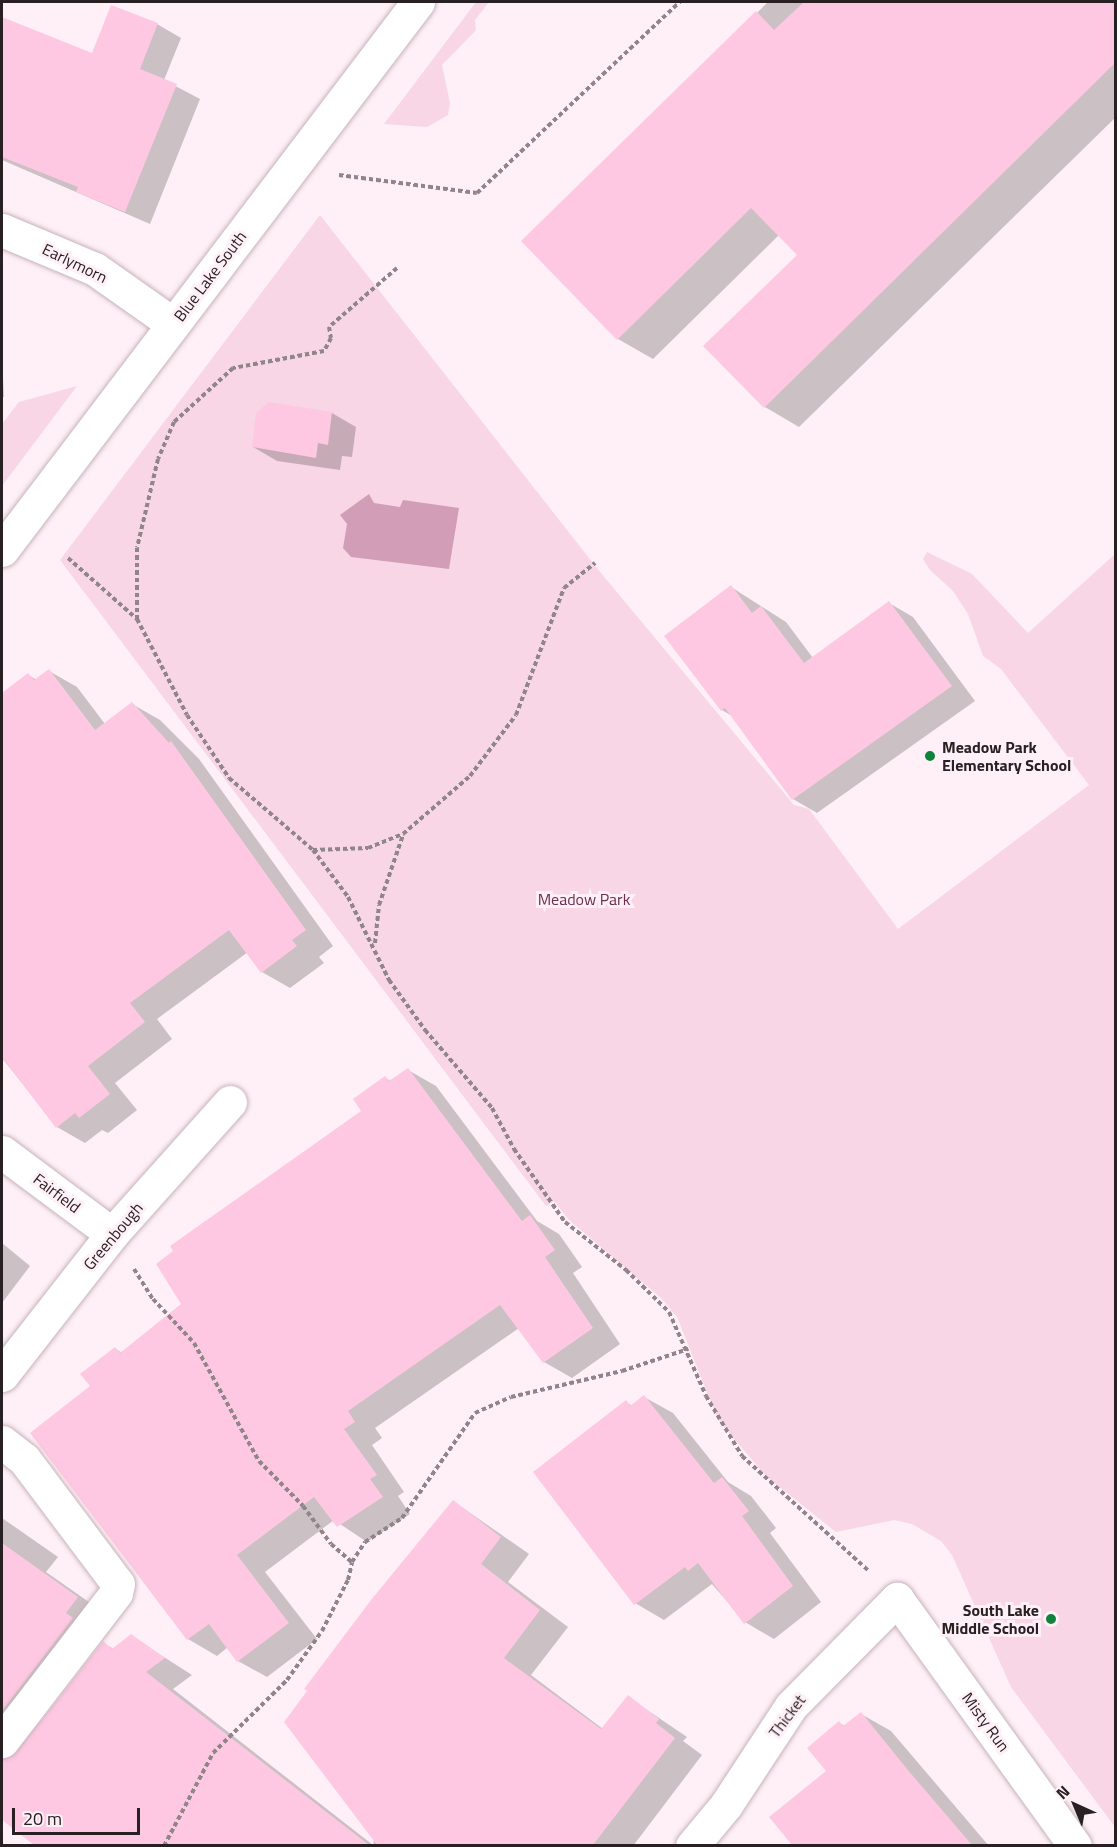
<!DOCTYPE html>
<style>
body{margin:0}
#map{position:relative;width:1117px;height:1847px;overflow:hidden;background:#fef0f6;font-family:"Titillium Web",sans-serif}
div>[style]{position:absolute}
.green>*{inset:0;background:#f8d6e5}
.water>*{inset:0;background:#d29eb7}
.shadow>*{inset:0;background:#0003}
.building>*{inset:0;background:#ffc8e2}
.path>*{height:4px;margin-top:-2px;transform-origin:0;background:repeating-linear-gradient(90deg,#908589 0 4.5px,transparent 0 7.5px)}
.roads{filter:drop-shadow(0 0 2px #c8b2bc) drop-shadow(0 0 2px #c8b2bc)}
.minor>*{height:33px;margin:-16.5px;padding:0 16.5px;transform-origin:16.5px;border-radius:16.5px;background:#fff}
.dots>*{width:16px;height:16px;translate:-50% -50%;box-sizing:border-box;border:3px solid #fef0f6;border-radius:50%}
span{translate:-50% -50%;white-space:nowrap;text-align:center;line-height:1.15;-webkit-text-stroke:6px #fef0f6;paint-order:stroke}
.street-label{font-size:16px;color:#282023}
.poi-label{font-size:16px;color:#282023;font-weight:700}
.left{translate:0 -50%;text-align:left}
.right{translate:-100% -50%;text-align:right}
.park-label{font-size:16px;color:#6d2e50}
.frame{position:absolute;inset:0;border:3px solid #282023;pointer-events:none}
.north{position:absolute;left:1045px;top:1775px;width:60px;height:60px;-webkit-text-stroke:4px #fef0f6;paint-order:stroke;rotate:316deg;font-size:16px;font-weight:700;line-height:24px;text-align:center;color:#282023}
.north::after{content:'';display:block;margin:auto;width:21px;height:27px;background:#282023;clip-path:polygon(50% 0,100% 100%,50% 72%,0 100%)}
.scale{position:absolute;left:12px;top:1808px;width:128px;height:27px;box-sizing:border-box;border:3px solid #282023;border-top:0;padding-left:8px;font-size:18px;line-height:21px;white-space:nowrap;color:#282023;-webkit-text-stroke:4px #fef0f6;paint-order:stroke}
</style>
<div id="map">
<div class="green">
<i style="clip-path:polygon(476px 2px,489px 2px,475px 20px,476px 30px,442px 65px,450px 103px,448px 115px,427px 127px,384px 124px)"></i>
<i style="clip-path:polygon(320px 215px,596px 567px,794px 805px,809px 809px,898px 929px,1089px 785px,1001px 669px,983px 656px,968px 614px,953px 591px,930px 570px,923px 559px,927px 552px,972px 574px,1028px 633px,1115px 554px,1115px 1827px,1011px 1687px,952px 1555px,941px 1541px,912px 1524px,894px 1520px,836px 1532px,766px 1476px,718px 1420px,677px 1317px,661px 1298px,569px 1220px,554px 1201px,546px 1206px,60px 560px)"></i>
<i style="clip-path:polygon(77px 386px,2px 486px,2px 424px,19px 402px)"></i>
</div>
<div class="water">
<i style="clip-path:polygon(369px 494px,374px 503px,400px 507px,403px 500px,459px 508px,449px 569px,351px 557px,343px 548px,347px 524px,340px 515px)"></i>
</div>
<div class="shadow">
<i style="clip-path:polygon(768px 2px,1116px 2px,1116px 117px,799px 427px,765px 407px,799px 255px,779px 235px,653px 359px,618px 339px,523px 241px)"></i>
<i style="clip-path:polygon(5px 20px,93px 54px,157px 24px,181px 38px,164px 80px,200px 99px,150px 224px,2px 160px)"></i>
<i style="clip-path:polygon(2px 357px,4px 397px,2px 397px)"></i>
<i style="clip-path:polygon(332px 413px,356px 427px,352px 457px,342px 456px,340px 470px,277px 461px,253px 447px)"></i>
<i style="clip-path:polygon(731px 587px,786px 622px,813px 658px,889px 603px,913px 617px,975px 701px,817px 813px,793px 799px,732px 716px,722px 710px)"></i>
<i style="clip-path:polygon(49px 671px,77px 687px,105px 724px,132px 704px,160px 720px,199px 759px,333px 946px,319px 957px,324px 963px,290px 988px,262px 972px,248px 952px,157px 1019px,172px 1039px,115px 1083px,137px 1110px,108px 1133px,102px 1130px,85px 1143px,57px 1127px,2px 1058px,2px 760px,25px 742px,2px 712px,2px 695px,28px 675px,37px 680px)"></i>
<i style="clip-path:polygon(408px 1070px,436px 1086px,537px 1221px,559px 1234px,582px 1267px,573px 1273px,620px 1344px,572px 1378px,544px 1362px,519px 1328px,375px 1428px,382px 1438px,372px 1445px,404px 1492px,398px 1496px,410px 1514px,367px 1542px,334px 1520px,265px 1572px,317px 1639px,267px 1677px,238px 1661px,228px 1647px,217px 1656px,188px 1639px,32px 1433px,92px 1387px,116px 1349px,122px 1353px,183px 1305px,364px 1112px,385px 1078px,391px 1081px)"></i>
<i style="clip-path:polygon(2px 1243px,30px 1266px,2px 1303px)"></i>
<i style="clip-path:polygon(644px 1397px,673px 1413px,728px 1482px,751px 1496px,776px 1528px,770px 1533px,821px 1602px,774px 1639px,745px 1622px,712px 1584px,664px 1620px,635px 1603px,626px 1402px,632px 1406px)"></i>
<i style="clip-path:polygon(453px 1501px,529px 1554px,508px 1582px,568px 1627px,531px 1675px,603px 1729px,628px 1697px,687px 1737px,683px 1741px,702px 1755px,633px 1846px,66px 1846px,2px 1796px,2px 1518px,58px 1557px,46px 1572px,106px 1614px,15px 1747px,14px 1755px,103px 1643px,114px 1649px,131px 1636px,192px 1675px,173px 1689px,373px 1845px)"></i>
<i style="clip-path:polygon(861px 1714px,891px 1731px,989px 1846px,794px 1846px,771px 1817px,828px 1771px,839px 1723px,845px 1726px)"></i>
</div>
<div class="building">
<i style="clip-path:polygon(804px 2px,1116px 2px,1116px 62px,764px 408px,703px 346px,797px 255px,751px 208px,617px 340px,521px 241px,756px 11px,774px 30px)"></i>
<i style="clip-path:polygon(111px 5px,158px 23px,140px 69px,177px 84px,125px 212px,76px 192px,78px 187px,2px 157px,2px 17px,92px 53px)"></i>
<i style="clip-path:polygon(269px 402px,332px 412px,328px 445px,318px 443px,316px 458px,252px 447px,256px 413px)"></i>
<i style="clip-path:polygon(731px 585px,752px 613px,761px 606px,804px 663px,889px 601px,952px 686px,792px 800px,725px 708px,721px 711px,664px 636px)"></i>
<i style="clip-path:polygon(49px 669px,95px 730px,132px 702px,169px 743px,171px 741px,306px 930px,292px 940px,297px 946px,261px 973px,229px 930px,130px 1003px,145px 1022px,88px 1066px,110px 1094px,79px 1118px,75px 1113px,56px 1128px,2px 1057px,2px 693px,28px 673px,34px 680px)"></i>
<i style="clip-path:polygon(408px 1068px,522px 1221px,530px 1215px,555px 1250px,545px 1257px,593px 1328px,543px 1363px,500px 1305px,348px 1411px,355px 1422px,344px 1429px,377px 1475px,370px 1479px,383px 1497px,337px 1527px,314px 1497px,237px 1555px,289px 1623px,237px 1662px,209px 1624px,187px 1640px,30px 1433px,90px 1386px,80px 1374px,115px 1347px,120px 1353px,181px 1304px,156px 1264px,173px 1251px,170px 1246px,361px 1111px,353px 1099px,385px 1076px,389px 1081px)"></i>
<i style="clip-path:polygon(644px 1395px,714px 1483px,722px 1477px,749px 1511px,742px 1516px,793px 1586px,744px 1624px,698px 1563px,688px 1571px,685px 1567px,634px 1605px,533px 1472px,626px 1400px,630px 1406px)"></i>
<i style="clip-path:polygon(453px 1500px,501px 1537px,481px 1564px,540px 1610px,504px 1658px,601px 1729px,628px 1695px,659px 1719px,656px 1723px,675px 1738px,593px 1845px,377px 1845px,284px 1722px,307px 1691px,304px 1689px,371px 1600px)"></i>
<i style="clip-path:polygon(2px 1543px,78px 1597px,66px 1613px,73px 1618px,2px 1711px)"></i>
<i style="clip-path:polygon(131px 1634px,165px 1658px,146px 1672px,369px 1845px,34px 1845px,2px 1820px,2px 1759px,17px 1752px,103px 1641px,112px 1649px)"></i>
<i style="clip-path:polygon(861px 1712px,907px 1769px,972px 1845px,792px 1845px,769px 1817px,826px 1771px,807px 1748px,839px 1721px,843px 1726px)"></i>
</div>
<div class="path">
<i style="left:339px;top:175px;width:139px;rotate:7.4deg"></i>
<i style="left:477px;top:193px;width:279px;rotate:-43.3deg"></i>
<i style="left:397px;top:268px;width:90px;rotate:139.1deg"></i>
<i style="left:329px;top:327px;width:11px;rotate:80deg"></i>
<i style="left:331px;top:338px;width:15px;rotate:118deg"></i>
<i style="left:324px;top:351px;width:93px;rotate:169.4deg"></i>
<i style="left:233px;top:368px;width:80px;rotate:137.5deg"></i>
<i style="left:174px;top:422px;width:40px;rotate:113.4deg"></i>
<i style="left:158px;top:459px;width:91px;rotate:103.3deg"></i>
<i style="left:137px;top:548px;width:71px;rotate:90deg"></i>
<i style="left:137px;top:619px;width:108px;rotate:62.5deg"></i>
<i style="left:187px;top:715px;width:76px;rotate:56.3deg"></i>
<i style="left:229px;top:778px;width:111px;rotate:40.6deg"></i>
<i style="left:313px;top:850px;width:59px;rotate:53.3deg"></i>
<i style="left:348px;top:897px;width:93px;rotate:63.7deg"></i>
<i style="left:389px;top:980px;width:62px;rotate:54.2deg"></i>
<i style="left:425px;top:1030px;width:103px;rotate:49.3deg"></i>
<i style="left:492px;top:1108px;width:47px;rotate:61.8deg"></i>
<i style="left:514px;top:1149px;width:89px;rotate:55.1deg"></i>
<i style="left:565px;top:1222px;width:78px;rotate:38.2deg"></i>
<i style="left:626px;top:1270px;width:60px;rotate:44.3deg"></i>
<i style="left:669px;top:1312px;width:92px;rotate:66.2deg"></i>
<i style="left:706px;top:1396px;width:70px;rotate:59deg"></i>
<i style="left:742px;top:1456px;width:171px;rotate:42.2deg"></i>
<i style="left:68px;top:558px;width:92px;rotate:41.5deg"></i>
<i style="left:313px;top:850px;width:55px;rotate:-2.1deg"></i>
<i style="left:368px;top:848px;width:38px;rotate:-22deg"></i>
<i style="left:403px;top:834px;width:89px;rotate:-40.9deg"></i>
<i style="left:470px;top:776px;width:76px;rotate:-53deg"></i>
<i style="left:516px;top:715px;width:136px;rotate:-69.3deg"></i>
<i style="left:564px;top:588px;width:40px;rotate:-39deg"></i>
<i style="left:375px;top:943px;width:38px;rotate:-84deg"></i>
<i style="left:379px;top:905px;width:74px;rotate:-71.1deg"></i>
<i style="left:134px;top:1269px;width:36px;rotate:58deg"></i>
<i style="left:153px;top:1299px;width:60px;rotate:47deg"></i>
<i style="left:194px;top:1343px;width:135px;rotate:61.2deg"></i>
<i style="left:259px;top:1461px;width:63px;rotate:45.6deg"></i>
<i style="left:303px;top:1506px;width:47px;rotate:53.6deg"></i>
<i style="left:331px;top:1544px;width:28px;rotate:41deg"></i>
<i style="left:164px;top:1846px;width:105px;rotate:-62.2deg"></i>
<i style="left:213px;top:1753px;width:104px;rotate:-44.6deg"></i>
<i style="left:287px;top:1680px;width:60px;rotate:-54.5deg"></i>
<i style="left:322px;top:1631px;width:57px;rotate:-63deg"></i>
<i style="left:348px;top:1580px;width:18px;rotate:-77deg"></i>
<i style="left:352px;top:1562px;width:24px;rotate:-57deg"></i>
<i style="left:365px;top:1542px;width:44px;rotate:-33deg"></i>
<i style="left:402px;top:1518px;width:128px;rotate:-55.2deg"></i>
<i style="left:475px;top:1413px;width:39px;rotate:-24deg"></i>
<i style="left:511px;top:1397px;width:114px;rotate:-13.2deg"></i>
<i style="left:622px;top:1371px;width:70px;rotate:-18.4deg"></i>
</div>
<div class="roads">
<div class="minor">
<i style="left:2px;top:230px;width:101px;rotate:22.8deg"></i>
<i style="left:95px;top:269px;width:95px;rotate:35.2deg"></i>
<i style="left:2px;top:550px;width:688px;rotate:-52.8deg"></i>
<i style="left:2px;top:1152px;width:137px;rotate:36.7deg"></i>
<i style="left:2px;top:1375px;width:179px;rotate:-52deg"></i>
<i style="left:112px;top:1234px;width:177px;rotate:-48.2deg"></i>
<i style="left:2px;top:1442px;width:28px;rotate:38deg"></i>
<i style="left:24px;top:1459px;width:156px;rotate:53.1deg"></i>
<i style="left:118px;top:1584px;width:9px;rotate:103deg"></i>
<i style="left:116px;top:1593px;width:187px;rotate:127.6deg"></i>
<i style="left:692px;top:1846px;width:53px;rotate:-50.3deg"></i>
<i style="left:726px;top:1805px;width:118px;rotate:-56.7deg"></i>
<i style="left:791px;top:1706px;width:151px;rotate:-45.3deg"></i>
<i style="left:897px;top:1599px;width:304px;rotate:54.2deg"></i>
</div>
</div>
<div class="dots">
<i style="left:930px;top:756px;background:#0f833c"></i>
<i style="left:1051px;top:1619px;background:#0f833c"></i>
</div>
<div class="street-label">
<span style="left:75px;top:263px;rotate:26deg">Earlymorn</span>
<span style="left:210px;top:276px;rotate:-53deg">Blue Lake South</span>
<span style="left:57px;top:1193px;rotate:37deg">Fairfield</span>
<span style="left:113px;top:1236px;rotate:-50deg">Greenbough</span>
<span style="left:787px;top:1716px;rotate:-53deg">Thicket</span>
<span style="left:986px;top:1722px;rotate:54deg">Misty Run</span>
</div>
<div class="poi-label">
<span class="left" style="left:942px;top:756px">Meadow Park<br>Elementary School</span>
<span class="right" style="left:1039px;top:1619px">South Lake<br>Middle School</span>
</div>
<div class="park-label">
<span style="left:584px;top:899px">Meadow Park</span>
</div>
<div class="frame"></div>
<div class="north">N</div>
<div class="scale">20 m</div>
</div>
